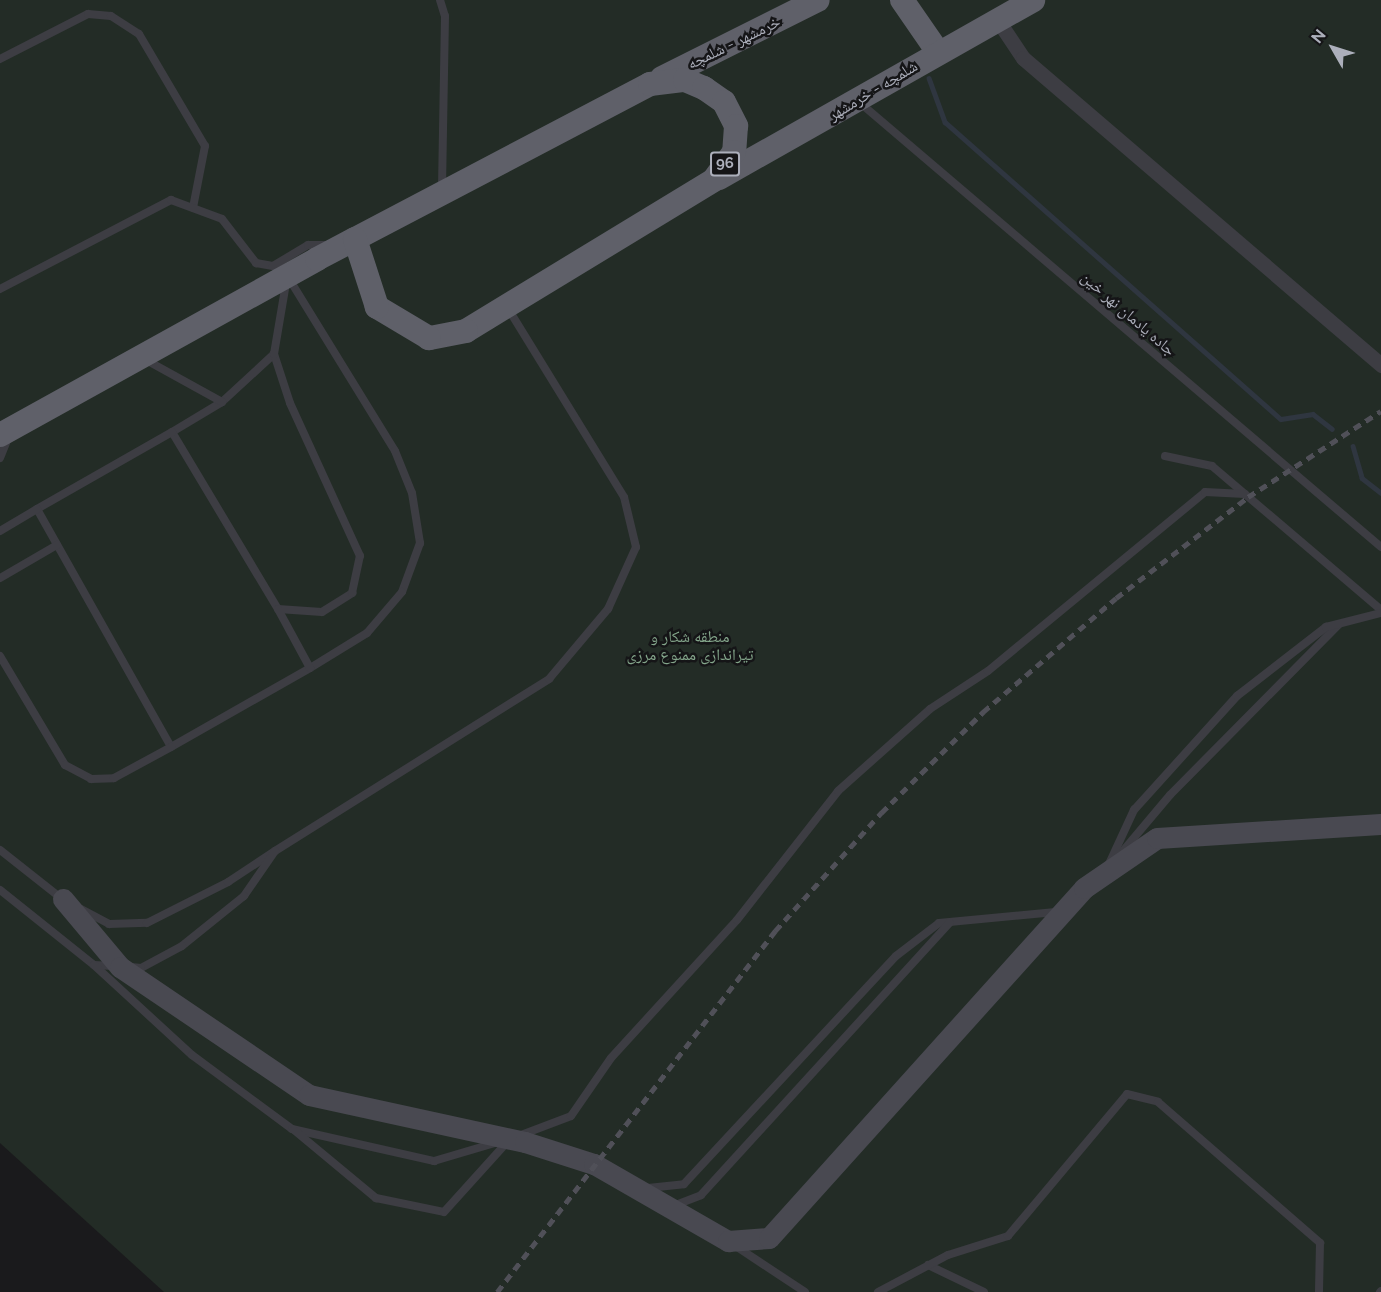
<!DOCTYPE html>
<meta charset="utf-8">
<style>
body{margin:0}
#map{position:relative;width:1381px;height:1292px;overflow:hidden;background:#1a1a1c;font-family:Raleway,"Noto Naskh Arabic",sans-serif}
div>[style]{position:absolute}
.green>*{inset:0;background:#232c26}
.stream>*{height:4.5px;margin:-2.25px;padding:0 2.25px;transform-origin:2.25px;border-radius:2.25px;background:#2f3640}
.service>*{height:8px;margin:-4px;padding:0 4px;transform-origin:4px;border-radius:4px;background:#3d3d43}
.minor>*{height:15px;margin:-7.5px;padding:0 7.5px;transform-origin:7.5px;border-radius:7.5px;background:#3d3d43}
.secondary>*{height:21px;margin:-10.5px;padding:0 10.5px;transform-origin:10.5px;border-radius:10.5px;background:#494951}
.trunk>*{height:24px;margin:-12px;padding:0 12px;transform-origin:12px;border-radius:12px;background:#5f6069}
.rail>*{height:4.5px;margin-top:-2.25px;transform-origin:0;background:repeating-linear-gradient(90deg,#505058 0 8px,transparent 0 14px)}
span{translate:-50% -50%;white-space:nowrap;text-align:center;line-height:1.15;-webkit-text-stroke:5px #151517;paint-order:stroke}
.shield-label span{padding:2px 4px;background:#151517;border:2px solid;border-radius:4px;-webkit-text-stroke-width:0}
.shield-label{font-size:15px;color:#acafbb;font-weight:700}
.street-label{font-size:16px;color:#acafbb}
.park-label{font-size:16px;color:#84a68b}
.north{position:absolute;left:1303px;top:18px;width:60px;height:60px;-webkit-text-stroke:4px #151517;paint-order:stroke;rotate:309deg;font-size:16px;font-weight:700;line-height:24px;text-align:center;color:#acafbb}
.north::after{content:'';display:block;margin:auto;width:21px;height:27px;background:#acafbb;clip-path:polygon(50% 0,100% 100%,50% 72%,0 100%)}
</style>
<div id="map">
<div class="green">
<i style="clip-path:polygon(0 0,1381px 0,1381px 1292px,164px 1292px,0 1143px)"></i>
</div>
<div class="stream">
<i style="left:929px;top:78px;width:47px;rotate:70deg"></i>
<i style="left:945px;top:122px;width:448px;rotate:41.5deg"></i>
<i style="left:1281px;top:419px;width:32px;rotate:-9deg"></i>
<i style="left:1313px;top:414px;width:24px;rotate:38deg"></i>
<i style="left:1353px;top:446px;width:33px;rotate:74deg"></i>
<i style="left:1362px;top:478px;width:24px;rotate:38deg"></i>
</div>
<div class="service">
<i style="left:440px;top:0;width:17px;rotate:73deg"></i>
<i style="left:445px;top:16px;width:173px;rotate:91deg"></i>
<i style="left:0;top:59px;width:99px;rotate:-27.1deg"></i>
<i style="left:88px;top:14px;width:23px;rotate:5deg"></i>
<i style="left:111px;top:16px;width:33px;rotate:33deg"></i>
<i style="left:139px;top:34px;width:130px;rotate:59.5deg"></i>
<i style="left:205px;top:146px;width:63px;rotate:101deg"></i>
<i style="left:859px;top:102px;width:686px;rotate:40.45deg"></i>
<i style="left:288px;top:277px;width:204px;rotate:58.4deg"></i>
<i style="left:395px;top:451px;width:45px;rotate:68deg"></i>
<i style="left:412px;top:493px;width:51px;rotate:80.9deg"></i>
<i style="left:420px;top:543px;width:52px;rotate:110.2deg"></i>
<i style="left:402px;top:592px;width:54px;rotate:130.5deg"></i>
<i style="left:367px;top:633px;width:67px;rotate:148.4deg"></i>
<i style="left:0;top:289px;width:193px;rotate:-27.5deg"></i>
<i style="left:171px;top:200px;width:54px;rotate:20.4deg"></i>
<i style="left:222px;top:219px;width:56px;rotate:52.3deg"></i>
<i style="left:256px;top:263px;width:17px;rotate:10deg"></i>
<i style="left:273px;top:266px;width:41px;rotate:-31deg"></i>
<i style="left:308px;top:245px;width:20px"></i>
<i style="left:274px;top:354px;width:71px;rotate:137.3deg"></i>
<i style="left:222px;top:402px;width:58px;rotate:149deg"></i>
<i style="left:172px;top:432px;width:206px;rotate:59.1deg"></i>
<i style="left:278px;top:609px;width:44px;rotate:3.9deg"></i>
<i style="left:322px;top:612px;width:36px;rotate:-32deg"></i>
<i style="left:352px;top:593px;width:38px;rotate:-78deg"></i>
<i style="left:360px;top:556px;width:168px;rotate:-114.6deg"></i>
<i style="left:290px;top:403px;width:52px;rotate:-108.1deg"></i>
<i style="left:274px;top:354px;width:72px;rotate:-80.4deg"></i>
<i style="left:146px;top:360px;width:87px;rotate:28.9deg"></i>
<i style="left:172px;top:432px;width:155px;rotate:150.3deg"></i>
<i style="left:37px;top:509px;width:273px;rotate:60.6deg"></i>
<i style="left:171px;top:747px;width:160px;rotate:-29.6deg"></i>
<i style="left:310px;top:668px;width:67px;rotate:-118.5deg"></i>
<i style="left:1165px;top:456px;width:48px;rotate:12deg"></i>
<i style="left:1212px;top:466px;width:222px;rotate:40.4deg"></i>
<i style="left:0;top:458px;width:22px;rotate:-68deg"></i>
<i style="left:0;top:531px;width:43px;rotate:-30.7deg"></i>
<i style="left:0;top:578px;width:66px;rotate:-30.1deg"></i>
<i style="left:0;top:656px;width:127px;rotate:59.2deg"></i>
<i style="left:65px;top:765px;width:30px;rotate:28deg"></i>
<i style="left:91px;top:779px;width:23px;rotate:-2deg"></i>
<i style="left:114px;top:778px;width:65px;rotate:-28.5deg"></i>
<i style="left:0;top:850px;width:79px;rotate:38.3deg"></i>
<i style="left:275px;top:851px;width:324px;rotate:-32.1deg"></i>
<i style="left:549px;top:679px;width:92px;rotate:-49.9deg"></i>
<i style="left:608px;top:609px;width:68px;rotate:-65.7deg"></i>
<i style="left:636px;top:547px;width:51px;rotate:-103.5deg"></i>
<i style="left:624px;top:497px;width:220px;rotate:-121.6deg"></i>
<i style="left:1122px;top:852px;width:75px;rotate:-49.9deg"></i>
<i style="left:1170px;top:795px;width:240px;rotate:-45.3deg"></i>
<i style="left:1109px;top:864px;width:60px;rotate:-65.2deg"></i>
<i style="left:1134px;top:810px;width:154px;rotate:-47.9deg"></i>
<i style="left:1237px;top:696px;width:113px;rotate:-37.8deg"></i>
<i style="left:1326px;top:627px;width:57px;rotate:-14.3deg"></i>
<i style="left:0;top:890px;width:120px;rotate:38.6deg"></i>
<i style="left:94px;top:965px;width:19px;rotate:3deg"></i>
<i style="left:81px;top:909px;width:32px;rotate:28deg"></i>
<i style="left:109px;top:924px;width:38px;rotate:-2deg"></i>
<i style="left:147px;top:923px;width:91px;rotate:-26.8deg"></i>
<i style="left:228px;top:882px;width:56px;rotate:-33.4deg"></i>
<i style="left:275px;top:851px;width:55px;rotate:124.6deg"></i>
<i style="left:244px;top:896px;width:80px;rotate:141.1deg"></i>
<i style="left:182px;top:946px;width:47px;rotate:151.8deg"></i>
<i style="left:141px;top:968px;width:10px;rotate:-174deg"></i>
<i style="left:94px;top:965px;width:133px;rotate:42.6deg"></i>
<i style="left:192px;top:1055px;width:124px;rotate:36.5deg"></i>
<i style="left:292px;top:1129px;width:146px;rotate:12.7deg"></i>
<i style="left:434px;top:1161px;width:67px;rotate:-16.5deg"></i>
<i style="left:294px;top:1130px;width:107px;rotate:39.7deg"></i>
<i style="left:376px;top:1198px;width:69px;rotate:11.6deg"></i>
<i style="left:444px;top:1212px;width:97px;rotate:-47.9deg"></i>
<i style="left:521px;top:1135px;width:53px;rotate:-20.8deg"></i>
<i style="left:571px;top:1116px;width:70px;rotate:-55.4deg"></i>
<i style="left:611px;top:1058px;width:187px;rotate:-47.6deg"></i>
<i style="left:737px;top:920px;width:164px;rotate:-51.9deg"></i>
<i style="left:838px;top:791px;width:123px;rotate:-41.7deg"></i>
<i style="left:930px;top:709px;width:69px;rotate:-33.2deg"></i>
<i style="left:988px;top:671px;width:281px;rotate:-39.5deg"></i>
<i style="left:1205px;top:492px;width:40px;rotate:2.9deg"></i>
<i style="left:648px;top:1188px;width:36px;rotate:-6deg"></i>
<i style="left:684px;top:1184px;width:311px;rotate:-47.1deg"></i>
<i style="left:896px;top:956px;width:54px;rotate:-37.5deg"></i>
<i style="left:939px;top:923px;width:117px;rotate:-5.4deg"></i>
<i style="left:673px;top:1206px;width:30px;rotate:-21deg"></i>
<i style="left:701px;top:1195px;width:369px;rotate:-47.6deg"></i>
<i style="left:734px;top:1245px;width:85px;rotate:33.5deg"></i>
<i style="left:928px;top:1265px;width:62px;rotate:25.7deg"></i>
<i style="left:878px;top:1292px;width:79px;rotate:-27.9deg"></i>
<i style="left:948px;top:1255px;width:63px;rotate:-17.6deg"></i>
<i style="left:1008px;top:1236px;width:185px;rotate:-50deg"></i>
<i style="left:1127px;top:1094px;width:32px;rotate:14deg"></i>
<i style="left:1158px;top:1102px;width:215px;rotate:41deg"></i>
<i style="left:1320px;top:1243px;width:49px;rotate:91.2deg"></i>
<i style="left:1380px;top:1292px;width:1px;rotate:-45deg"></i>
</div>
<div class="minor">
<i style="left:997px;top:19px;width:47px;rotate:56.3deg"></i>
<i style="left:1023px;top:58px;width:472px;rotate:40.6deg"></i>
</div>
<div class="secondary">
<i style="left:63px;top:899px;width:89px;rotate:50deg"></i>
<i style="left:120px;top:967px;width:228px;rotate:34.1deg"></i>
<i style="left:309px;top:1095px;width:221px;rotate:12.3deg"></i>
<i style="left:525px;top:1142px;width:72px;rotate:17.7deg"></i>
<i style="left:594px;top:1164px;width:155px;rotate:29.9deg"></i>
<i style="left:728px;top:1241px;width:41px;rotate:-4.2deg"></i>
<i style="left:769px;top:1238px;width:471px;rotate:-48deg"></i>
<i style="left:1084px;top:888px;width:88px;rotate:-34.4deg"></i>
<i style="left:1157px;top:838px;width:224px;rotate:-3.6deg"></i>
</div>
<div class="trunk">
<i style="left:902px;top:0;width:63px;rotate:55.3deg"></i>
<i style="left:662px;top:78px;width:174px;rotate:-26.6deg"></i>
<i style="left:719px;top:178px;width:361px;rotate:-29.5deg"></i>
<i style="left:0;top:435px;width:363px;rotate:-29deg"></i>
<i style="left:317px;top:259px;width:43px;rotate:-27.8deg"></i>
<i style="left:355px;top:239px;width:333px;rotate:-27.7deg"></i>
<i style="left:650px;top:84px;width:35px;rotate:-7deg"></i>
<i style="left:685px;top:80px;width:21px;rotate:23deg"></i>
<i style="left:704px;top:88px;width:24px;rotate:35deg"></i>
<i style="left:724px;top:102px;width:27px;rotate:63deg"></i>
<i style="left:736px;top:126px;width:26px;rotate:94deg"></i>
<i style="left:734px;top:152px;width:34px;rotate:126deg"></i>
<i style="left:714px;top:180px;width:290px;rotate:148.7deg"></i>
<i style="left:466px;top:331px;width:38px;rotate:169deg"></i>
<i style="left:429px;top:338px;width:61px;rotate:-149.2deg"></i>
<i style="left:377px;top:307px;width:71px;rotate:-107.9deg"></i>
</div>
<div class="rail">
<i style="left:497px;top:1292px;width:456px;rotate:-52.4deg"></i>
<i style="left:775px;top:931px;width:159px;rotate:-48.1deg"></i>
<i style="left:881px;top:813px;width:144px;rotate:-44.7deg"></i>
<i style="left:983px;top:712px;width:175px;rotate:-40.6deg"></i>
<i style="left:1116px;top:598px;width:166px;rotate:-37.4deg"></i>
<i style="left:1248px;top:497px;width:158px;rotate:-32.9deg"></i>
</div>
<div class="shield-label">
<span style="left:725px;top:164px">96</span>
</div>
<div class="street-label">
<span style="left:734px;top:43px;rotate:-26deg">خرمشهر - شلمچه</span>
<span style="left:873px;top:91px;rotate:-31deg">شلمچه - خرمشهر</span>
<span style="left:1128px;top:314px;rotate:41deg">جاده یادمان نهر خین</span>
</div>
<div class="park-label">
<span style="left:690px;top:646px">منطقه شکار و<br>تیراندازی ممنوع مرزی</span>
</div>
<div class="north">N</div>
</div>
